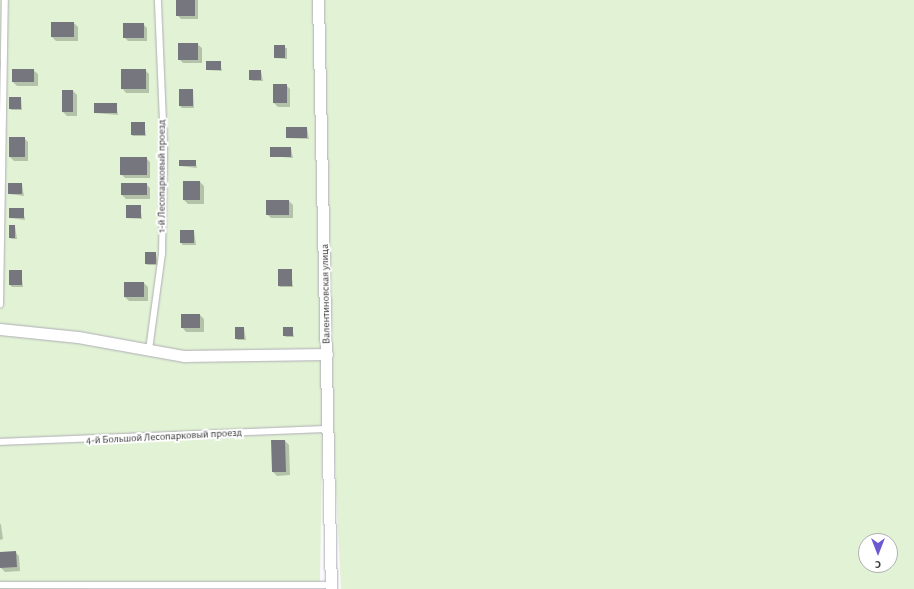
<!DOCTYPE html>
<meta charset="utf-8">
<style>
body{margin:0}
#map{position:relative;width:914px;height:589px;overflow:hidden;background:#fbfafe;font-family:"Alegreya Sans",sans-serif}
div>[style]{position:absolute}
.green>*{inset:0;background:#e2f3d5}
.shadow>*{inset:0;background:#0003}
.building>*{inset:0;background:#76767e}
.roads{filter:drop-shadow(0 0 1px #afadb5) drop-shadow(0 0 1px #afadb5)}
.service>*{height:5.5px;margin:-2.75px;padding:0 2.75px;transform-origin:2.75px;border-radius:2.75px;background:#fff}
.minor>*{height:11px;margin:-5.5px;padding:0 5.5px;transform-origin:5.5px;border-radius:5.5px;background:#fff}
span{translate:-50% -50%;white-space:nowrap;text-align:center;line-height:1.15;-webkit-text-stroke:4px #fff;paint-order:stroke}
.street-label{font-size:11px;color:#38373b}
.north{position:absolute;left:858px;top:533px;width:40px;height:40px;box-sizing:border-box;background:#fff;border:1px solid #afafb1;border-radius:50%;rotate:180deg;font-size:11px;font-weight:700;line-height:16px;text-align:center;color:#38373b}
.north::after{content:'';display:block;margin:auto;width:14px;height:18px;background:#6c59d2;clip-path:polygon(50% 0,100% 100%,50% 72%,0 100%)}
</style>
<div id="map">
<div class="green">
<i style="clip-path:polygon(evenodd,0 0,914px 0,914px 589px,341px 589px,325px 272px,320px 586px,0 589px,0 0,866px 541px,890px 541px,890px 565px,866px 565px,866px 541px)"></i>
</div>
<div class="shadow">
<i style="clip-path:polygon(177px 0,198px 0,198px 19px,181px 19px,177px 15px)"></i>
<i style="clip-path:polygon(74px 23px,78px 27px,78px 41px,56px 41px,52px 37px)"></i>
<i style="clip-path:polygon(143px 24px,147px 28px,147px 41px,128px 41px,124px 37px)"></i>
<i style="clip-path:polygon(197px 44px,202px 48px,202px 63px,183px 63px,179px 59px)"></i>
<i style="clip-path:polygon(275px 46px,287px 48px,287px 59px,275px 58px)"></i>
<i style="clip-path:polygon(0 60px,2px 62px,2px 69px,0 69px)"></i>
<i style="clip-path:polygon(220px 62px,222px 71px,207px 70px)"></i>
<i style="clip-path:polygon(33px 70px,38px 74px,38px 86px,17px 86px,13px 82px)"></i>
<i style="clip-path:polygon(145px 70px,149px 74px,149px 93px,126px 93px,122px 88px)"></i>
<i style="clip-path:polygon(250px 71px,261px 71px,263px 81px,252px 81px)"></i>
<i style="clip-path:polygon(286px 85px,290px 89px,290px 107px,278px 107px,274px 103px)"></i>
<i style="clip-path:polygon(193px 90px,194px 108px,182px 108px,180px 106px)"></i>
<i style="clip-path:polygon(73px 91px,77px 95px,77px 116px,67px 116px,63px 112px)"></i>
<i style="clip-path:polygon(21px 98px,22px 110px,12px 110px,10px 109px)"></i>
<i style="clip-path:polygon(116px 104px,118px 115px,95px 113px)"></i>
<i style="clip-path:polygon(144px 123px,146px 136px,133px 136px,132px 135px)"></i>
<i style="clip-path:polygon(307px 128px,309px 139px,287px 138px)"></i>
<i style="clip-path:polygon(24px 138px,28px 142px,28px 161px,14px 161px,10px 157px)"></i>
<i style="clip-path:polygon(291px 148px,293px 158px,271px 156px)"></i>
<i style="clip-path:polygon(146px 158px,150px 162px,150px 178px,125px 178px,121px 174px)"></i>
<i style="clip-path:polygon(195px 161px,197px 168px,180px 166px)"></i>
<i style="clip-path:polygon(200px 182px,204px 186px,204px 204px,188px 204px,184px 200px)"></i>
<i style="clip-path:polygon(22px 184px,24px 196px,9px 194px)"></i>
<i style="clip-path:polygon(146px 184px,150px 188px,150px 199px,126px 199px,122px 195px)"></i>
<i style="clip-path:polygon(289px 201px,293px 205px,293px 218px,271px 218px,267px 214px)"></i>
<i style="clip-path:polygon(140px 206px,142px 219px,127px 218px)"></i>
<i style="clip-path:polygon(23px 209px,25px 220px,10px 218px)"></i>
<i style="clip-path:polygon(15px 226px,17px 239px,12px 239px,10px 238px)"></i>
<i style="clip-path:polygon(181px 231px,194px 231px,196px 245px,182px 245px)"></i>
<i style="clip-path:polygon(156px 253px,158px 265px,148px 265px,146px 264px)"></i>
<i style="clip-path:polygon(291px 270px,293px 287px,280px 287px,279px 286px)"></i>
<i style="clip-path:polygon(21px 271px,23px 287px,12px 287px,10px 285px)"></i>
<i style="clip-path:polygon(144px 283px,148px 287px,148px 301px,129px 301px,125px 297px)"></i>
<i style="clip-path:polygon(200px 315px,204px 319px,204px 332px,186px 332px,182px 327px)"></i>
<i style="clip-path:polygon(244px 328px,246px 340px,238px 340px,236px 339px)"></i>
<i style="clip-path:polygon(292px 328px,294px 337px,286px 337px,284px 335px)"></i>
<i style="clip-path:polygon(285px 441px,289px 445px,290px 475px,277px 476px,273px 472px)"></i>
<i style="clip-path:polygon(0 523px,1px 525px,3px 539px,0 540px)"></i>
<i style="clip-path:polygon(15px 552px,19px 556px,20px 571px,5px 572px,1px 568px)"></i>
</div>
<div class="building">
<i style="clip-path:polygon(176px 0,195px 0,195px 16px,176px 16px)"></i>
<i style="clip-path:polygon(51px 22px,74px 22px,74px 37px,51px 37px)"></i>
<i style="clip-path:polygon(123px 23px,144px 23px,144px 38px,123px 38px)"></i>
<i style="clip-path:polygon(178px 43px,198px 43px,198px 60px,178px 60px)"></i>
<i style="clip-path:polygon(274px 45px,285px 45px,285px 58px,274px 58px)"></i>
<i style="clip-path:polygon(206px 61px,221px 61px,221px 70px,206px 70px)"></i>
<i style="clip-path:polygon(12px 69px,34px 69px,34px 82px,12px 82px)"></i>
<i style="clip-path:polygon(121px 69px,146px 69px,146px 89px,121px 89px)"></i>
<i style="clip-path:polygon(249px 70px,261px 70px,261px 80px,249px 80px)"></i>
<i style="clip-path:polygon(273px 84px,287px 84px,287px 103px,273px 103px)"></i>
<i style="clip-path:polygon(179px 89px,193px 89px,193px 106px,179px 106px)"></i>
<i style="clip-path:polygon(62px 90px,73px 90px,73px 112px,62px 112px)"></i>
<i style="clip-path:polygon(9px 97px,21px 97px,21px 109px,9px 109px)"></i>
<i style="clip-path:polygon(94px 103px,117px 103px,117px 113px,94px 113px)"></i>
<i style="clip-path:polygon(131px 122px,145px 122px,145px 135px,131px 135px)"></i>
<i style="clip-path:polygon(286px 127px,307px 127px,307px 138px,286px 138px)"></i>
<i style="clip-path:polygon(9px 137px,25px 137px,25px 157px,9px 157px)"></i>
<i style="clip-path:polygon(270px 147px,291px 147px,291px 157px,270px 157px)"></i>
<i style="clip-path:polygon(120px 157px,147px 157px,147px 175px,120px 175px)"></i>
<i style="clip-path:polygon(179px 160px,196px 160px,196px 166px,179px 166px)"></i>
<i style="clip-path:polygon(183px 181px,200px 181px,200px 200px,183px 200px)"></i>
<i style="clip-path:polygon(8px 183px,22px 183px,22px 194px,8px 194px)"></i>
<i style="clip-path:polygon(121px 183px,147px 183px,147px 195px,121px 195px)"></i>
<i style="clip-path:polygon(266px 200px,289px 200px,289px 215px,266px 215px)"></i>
<i style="clip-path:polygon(126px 205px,141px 205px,141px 218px,126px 218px)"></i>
<i style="clip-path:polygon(9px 208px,24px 208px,24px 218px,9px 218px)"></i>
<i style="clip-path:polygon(9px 225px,15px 225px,15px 238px,9px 238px)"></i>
<i style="clip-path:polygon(180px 230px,194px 230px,194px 243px,180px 243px)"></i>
<i style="clip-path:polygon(145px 252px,156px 252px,156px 264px,145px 264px)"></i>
<i style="clip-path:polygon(278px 269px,292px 269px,292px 286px,278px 286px)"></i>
<i style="clip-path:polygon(9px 270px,22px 270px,22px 285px,9px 285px)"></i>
<i style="clip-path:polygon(124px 282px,144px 282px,144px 297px,124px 297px)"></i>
<i style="clip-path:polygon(181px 314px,200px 314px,200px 328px,181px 328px)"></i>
<i style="clip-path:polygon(235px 327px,244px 327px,244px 339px,235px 339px)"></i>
<i style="clip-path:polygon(283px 327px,293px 327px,293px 336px,283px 336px)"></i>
<i style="clip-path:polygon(271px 440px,285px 440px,286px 472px,272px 472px)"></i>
<i style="clip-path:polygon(16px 551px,17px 567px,0 568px,0 552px)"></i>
</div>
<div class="roads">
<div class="service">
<i style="left:0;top:305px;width:305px;rotate:-89.1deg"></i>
<i style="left:149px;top:350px;width:97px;rotate:-82.3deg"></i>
<i style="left:162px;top:254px;width:108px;rotate:-88.9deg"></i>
<i style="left:164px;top:146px;width:146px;rotate:-92.4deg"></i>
<i style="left:0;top:442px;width:329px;rotate:-2.3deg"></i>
<i style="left:0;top:585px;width:331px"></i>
</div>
<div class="minor">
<i style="left:318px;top:0;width:589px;rotate:88.74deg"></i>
<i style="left:0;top:329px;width:78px;rotate:5.9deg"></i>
<i style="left:78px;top:337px;width:108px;rotate:10.2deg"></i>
<i style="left:184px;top:356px;width:143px;rotate:-0.8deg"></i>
</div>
</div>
<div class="street-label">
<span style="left:162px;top:176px;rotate:-90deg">1-й Лесопарковый проезд</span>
<span style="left:326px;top:294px;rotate:-91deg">Валентиновская улица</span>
<span style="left:164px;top:437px;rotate:-3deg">4-й Большой Лесопарковый проезд</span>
</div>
<div class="north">С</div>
</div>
